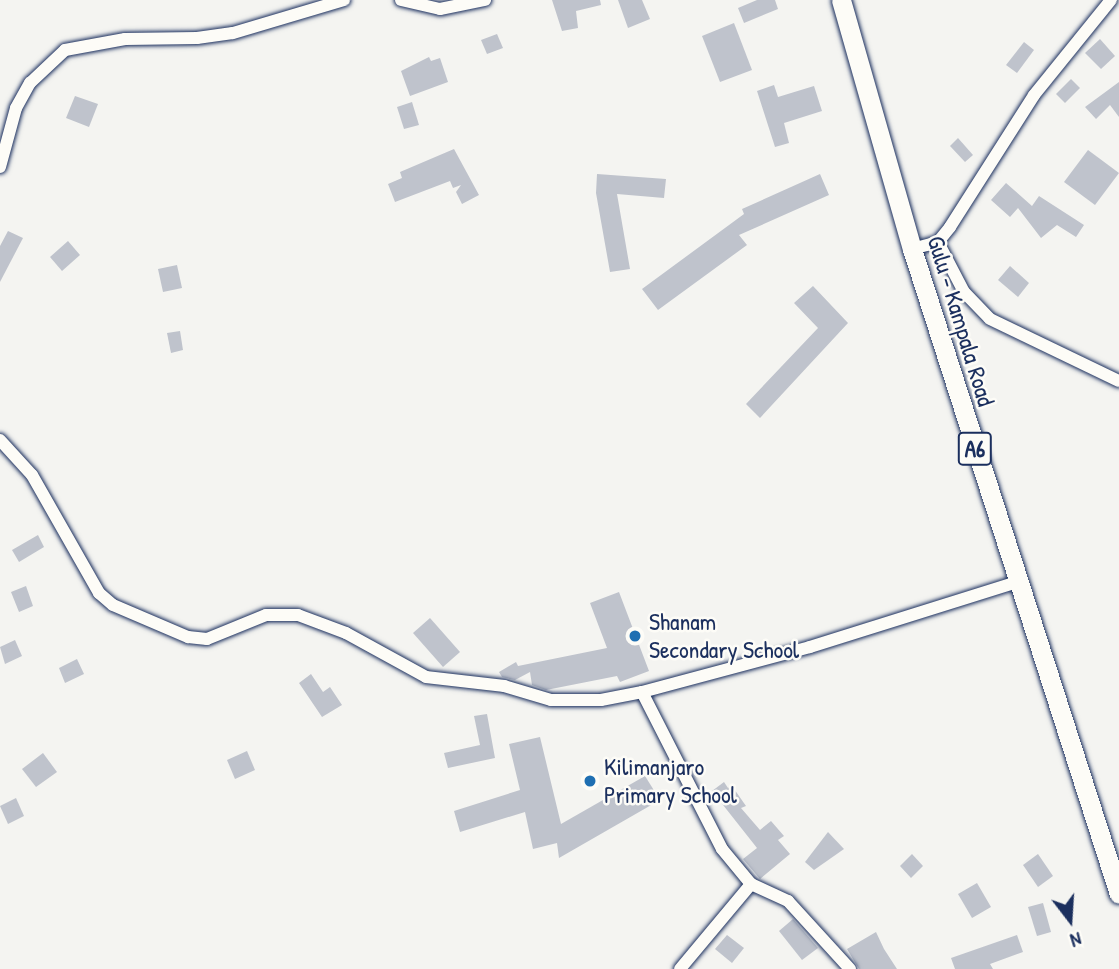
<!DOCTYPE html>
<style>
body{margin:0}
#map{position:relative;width:1119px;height:969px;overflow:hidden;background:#f4f4f1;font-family:"Patrick Hand",sans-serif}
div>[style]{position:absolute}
.building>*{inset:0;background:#bfc3cc}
.roads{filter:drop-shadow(0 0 2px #1b2f5e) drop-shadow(0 0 2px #1b2f5e)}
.street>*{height:12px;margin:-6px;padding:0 6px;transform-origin:6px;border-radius:6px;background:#fdfcf7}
.primary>*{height:19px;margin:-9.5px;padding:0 9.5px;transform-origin:9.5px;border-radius:9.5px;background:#fdfcf7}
.dots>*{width:19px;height:19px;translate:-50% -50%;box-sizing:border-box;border:4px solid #fdfcf7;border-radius:50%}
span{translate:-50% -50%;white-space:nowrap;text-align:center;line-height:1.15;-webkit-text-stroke:5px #fdfcf7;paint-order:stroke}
.shield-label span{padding:2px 5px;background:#fdfcf7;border:2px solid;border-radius:5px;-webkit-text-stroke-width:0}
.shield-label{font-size:23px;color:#1b2f5e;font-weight:700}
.street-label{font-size:24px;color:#1b2f5e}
.poi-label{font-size:24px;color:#1b2f5e}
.left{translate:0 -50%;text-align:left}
.north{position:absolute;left:1035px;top:885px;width:70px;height:70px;-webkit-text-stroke:5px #fdfcf7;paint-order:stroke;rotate:163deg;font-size:19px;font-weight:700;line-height:28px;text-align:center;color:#1b2f5e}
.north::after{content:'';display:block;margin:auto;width:24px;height:32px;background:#1b2f5e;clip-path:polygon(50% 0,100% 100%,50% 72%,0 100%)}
</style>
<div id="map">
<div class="building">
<i style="clip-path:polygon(552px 0,600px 0,601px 5px,576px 11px,578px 28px,562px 31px)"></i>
<i style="clip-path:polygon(618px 0,642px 0,650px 19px,628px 28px)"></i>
<i style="clip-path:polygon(757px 0,775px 0,778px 9px,744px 23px,738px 8px)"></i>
<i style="clip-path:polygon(734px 23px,752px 70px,720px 82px,702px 36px)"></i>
<i style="clip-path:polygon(497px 34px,503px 48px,487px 54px,481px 40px)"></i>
<i style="clip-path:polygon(1100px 39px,1115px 56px,1101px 69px,1085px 53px)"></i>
<i style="clip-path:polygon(1024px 42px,1034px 50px,1017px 73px,1006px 65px)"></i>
<i style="clip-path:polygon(429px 57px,431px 61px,440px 58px,448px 82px,410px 96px,401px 71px)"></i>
<i style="clip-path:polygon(1071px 79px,1080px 88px,1065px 103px,1056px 94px)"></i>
<i style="clip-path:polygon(1119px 82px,1119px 117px,1110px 105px,1096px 119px,1085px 107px)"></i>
<i style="clip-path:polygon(774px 85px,778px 97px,814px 86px,822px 111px,784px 123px,789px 143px,775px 147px,757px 91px)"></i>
<i style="clip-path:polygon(75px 96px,98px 104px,89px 127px,66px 118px)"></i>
<i style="clip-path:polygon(412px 102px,419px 125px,404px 129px,397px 107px)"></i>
<i style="clip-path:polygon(958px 138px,973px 155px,965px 162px,950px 146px)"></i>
<i style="clip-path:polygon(454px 149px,479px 195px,462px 204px,456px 192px,461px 185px,453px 188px,450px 181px,395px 202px,388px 184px,402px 178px,400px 172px)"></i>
<i style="clip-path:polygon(1088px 150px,1119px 173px,1095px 205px,1064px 182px)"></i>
<i style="clip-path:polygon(597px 174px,666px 179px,664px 198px,617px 194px,630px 269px,610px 272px,596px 193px)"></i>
<i style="clip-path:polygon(820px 174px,829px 195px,739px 235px,747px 245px,658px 310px,642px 289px,744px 214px,742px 209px)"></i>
<i style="clip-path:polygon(1006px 183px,1032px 206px,1039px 196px,1084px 225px,1076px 237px,1057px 225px,1041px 238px,1018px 208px,1010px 217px,991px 200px)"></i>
<i style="clip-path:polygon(8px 231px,23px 238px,0 282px,0 246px)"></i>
<i style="clip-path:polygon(68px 241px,80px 255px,62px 271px,50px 257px)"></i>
<i style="clip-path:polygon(177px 265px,182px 288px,163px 292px,158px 269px)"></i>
<i style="clip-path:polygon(1010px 266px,1029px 283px,1018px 297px,998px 280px)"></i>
<i style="clip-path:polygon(813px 286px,848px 323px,760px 418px,746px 404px,818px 328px,794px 303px)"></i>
<i style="clip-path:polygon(180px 331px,183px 350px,171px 353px,167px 333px)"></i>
<i style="clip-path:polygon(38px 535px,44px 547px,19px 562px,12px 550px)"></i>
<i style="clip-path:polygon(26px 586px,33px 606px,19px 612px,11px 592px)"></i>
<i style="clip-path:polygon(619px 592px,649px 671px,620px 682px,617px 676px,546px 690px,532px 685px,530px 672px,515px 680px,502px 677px,499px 672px,516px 662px,518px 666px,607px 648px,590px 603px)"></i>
<i style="clip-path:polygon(430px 618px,460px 652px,443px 667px,413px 633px)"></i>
<i style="clip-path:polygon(15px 640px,22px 656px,5px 664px,0 647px)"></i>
<i style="clip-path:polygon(77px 659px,84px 674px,65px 683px,59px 668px)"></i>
<i style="clip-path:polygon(311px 674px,323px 692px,330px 687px,342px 705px,322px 717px,299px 683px)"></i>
<i style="clip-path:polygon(487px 714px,495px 758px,448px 768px,444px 753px,480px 745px,474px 716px)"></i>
<i style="clip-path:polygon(540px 737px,561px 824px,645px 776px,660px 800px,559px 858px,557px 843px,533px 849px,525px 812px,460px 832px,454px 811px,520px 790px,509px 744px)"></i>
<i style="clip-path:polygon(247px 751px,255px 770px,235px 779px,227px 760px)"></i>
<i style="clip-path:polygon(43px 753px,57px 772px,36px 787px,22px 769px)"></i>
<i style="clip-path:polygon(724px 782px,728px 788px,732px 786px,746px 806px,741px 808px,760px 830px,771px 821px,784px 836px,778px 840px,790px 854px,760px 879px,743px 859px,757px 848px,712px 791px)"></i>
<i style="clip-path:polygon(16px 798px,24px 816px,8px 824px,0 806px)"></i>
<i style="clip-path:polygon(828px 832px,844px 849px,814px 870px,805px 862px)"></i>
<i style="clip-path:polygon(912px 854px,923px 866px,911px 878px,900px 866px)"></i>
<i style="clip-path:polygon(1038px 854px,1053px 876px,1038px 887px,1023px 865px)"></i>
<i style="clip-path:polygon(977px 883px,991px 907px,972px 918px,958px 894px)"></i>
<i style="clip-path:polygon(1043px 903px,1051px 932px,1037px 936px,1028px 907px)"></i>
<i style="clip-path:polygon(793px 919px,818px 948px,802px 960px,779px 931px)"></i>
<i style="clip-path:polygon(876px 932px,884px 949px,897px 969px,859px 969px,847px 949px)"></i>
<i style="clip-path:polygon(727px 935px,744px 948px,732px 963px,715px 949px)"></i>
<i style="clip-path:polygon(1017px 935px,1023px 952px,990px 964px,993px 969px,955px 969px,951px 958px)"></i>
</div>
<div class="roads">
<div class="street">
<i style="left:401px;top:0;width:40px;rotate:13deg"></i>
<i style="left:440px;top:9px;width:46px;rotate:-11.3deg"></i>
<i style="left:0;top:167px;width:61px;rotate:-74.8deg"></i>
<i style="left:16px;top:108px;width:29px;rotate:-61deg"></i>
<i style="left:30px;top:83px;width:48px;rotate:-43.3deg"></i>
<i style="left:65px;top:50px;width:61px;rotate:-10.4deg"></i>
<i style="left:125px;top:39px;width:72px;rotate:-0.8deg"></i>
<i style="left:197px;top:38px;width:36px;rotate:-8deg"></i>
<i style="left:233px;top:33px;width:116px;rotate:-16.6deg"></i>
<i style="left:938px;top:242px;width:56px;rotate:62.5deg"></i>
<i style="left:964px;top:292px;width:37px;rotate:46deg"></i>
<i style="left:990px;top:319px;width:143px;rotate:25.7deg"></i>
<i style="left:912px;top:249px;width:27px;rotate:-15deg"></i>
<i style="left:938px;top:242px;width:19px;rotate:-51deg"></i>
<i style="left:950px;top:227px;width:156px;rotate:-57.5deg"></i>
<i style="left:1034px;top:95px;width:122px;rotate:-51deg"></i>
<i style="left:0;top:440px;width:47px;rotate:47.6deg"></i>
<i style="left:32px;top:475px;width:136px;rotate:60.4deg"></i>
<i style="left:99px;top:593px;width:18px;rotate:41deg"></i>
<i style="left:113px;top:605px;width:82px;rotate:23.1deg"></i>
<i style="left:188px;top:637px;width:19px;rotate:6deg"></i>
<i style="left:207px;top:639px;width:64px;rotate:-22.1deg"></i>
<i style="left:266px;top:615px;width:32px"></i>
<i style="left:298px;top:615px;width:51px;rotate:20.6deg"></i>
<i style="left:346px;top:633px;width:91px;rotate:28.8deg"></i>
<i style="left:426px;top:677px;width:79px;rotate:6.6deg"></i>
<i style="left:504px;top:686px;width:49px;rotate:16.6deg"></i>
<i style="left:551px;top:700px;width:50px"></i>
<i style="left:601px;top:700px;width:42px;rotate:-11deg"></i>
<i style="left:642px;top:692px;width:174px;rotate:-15deg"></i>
<i style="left:810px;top:647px;width:217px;rotate:-17.4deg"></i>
<i style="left:642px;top:692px;width:176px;rotate:63deg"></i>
<i style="left:722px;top:849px;width:45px;rotate:50.4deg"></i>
<i style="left:751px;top:884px;width:41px;rotate:24.7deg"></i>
<i style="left:788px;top:901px;width:92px;rotate:47.6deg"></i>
<i style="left:680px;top:969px;width:111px;rotate:-50.1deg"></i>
</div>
<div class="primary">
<i style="left:841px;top:0;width:259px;rotate:74.1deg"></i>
<i style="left:912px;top:249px;width:677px;rotate:72.21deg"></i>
</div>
</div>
<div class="dots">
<i style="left:635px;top:636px;background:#1f6fb2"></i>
<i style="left:590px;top:781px;background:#1f6fb2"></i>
</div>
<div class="shield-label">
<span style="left:975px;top:449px">A6</span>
</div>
<div class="street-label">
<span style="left:961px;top:321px;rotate:73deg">Gulu - Kampala Road</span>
</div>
<div class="poi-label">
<span class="left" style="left:649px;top:636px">Shanam<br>Secondary School</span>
<span class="left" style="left:604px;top:781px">Kilimanjaro<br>Primary School</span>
</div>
<div class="north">N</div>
</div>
